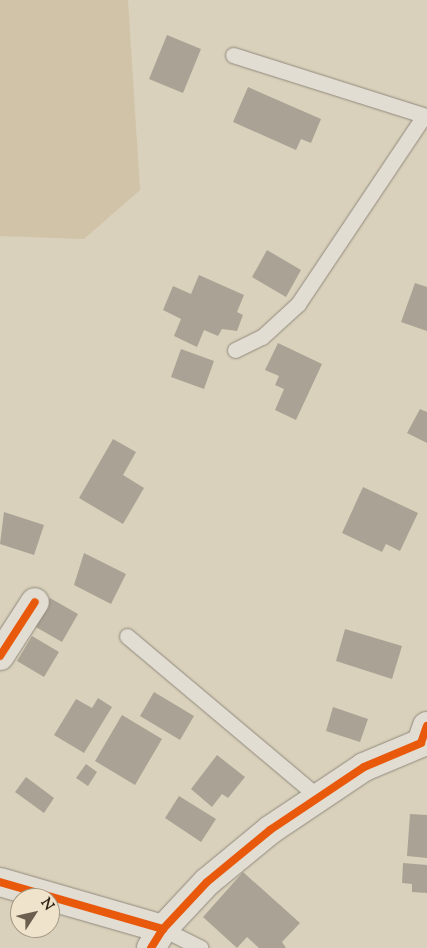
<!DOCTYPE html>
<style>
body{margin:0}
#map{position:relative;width:427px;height:948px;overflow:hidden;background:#dad1bc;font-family:"Sorts Mill Goudy",serif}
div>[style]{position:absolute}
.green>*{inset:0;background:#d0c3a7}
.building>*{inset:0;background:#aaa294}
.roads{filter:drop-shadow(0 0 1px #90897c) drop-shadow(0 0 1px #90897c)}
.lane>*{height:15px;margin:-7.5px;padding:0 7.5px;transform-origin:7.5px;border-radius:7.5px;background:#e2ddd3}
.street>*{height:28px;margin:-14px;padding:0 14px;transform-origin:14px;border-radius:14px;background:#e2ddd3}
.cycleway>*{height:8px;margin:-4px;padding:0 4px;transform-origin:4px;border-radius:4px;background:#e8590c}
span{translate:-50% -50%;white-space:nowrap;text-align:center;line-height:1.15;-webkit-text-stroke:4px #efe4cb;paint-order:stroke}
.north{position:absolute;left:10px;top:888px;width:50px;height:50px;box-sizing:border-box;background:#efe4cb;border:1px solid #a39683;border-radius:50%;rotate:55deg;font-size:14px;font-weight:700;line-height:20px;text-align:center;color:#312216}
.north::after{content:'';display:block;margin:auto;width:18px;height:22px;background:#6c5f50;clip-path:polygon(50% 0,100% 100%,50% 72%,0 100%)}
</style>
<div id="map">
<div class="green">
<i style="clip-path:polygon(0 0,128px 0,140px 190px,84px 239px,0 236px)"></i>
</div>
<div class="building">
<i style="clip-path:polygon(167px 35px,201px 49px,183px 93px,149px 79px)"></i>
<i style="clip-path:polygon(248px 87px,321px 119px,311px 143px,301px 139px,296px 150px,233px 122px)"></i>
<i style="clip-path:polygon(267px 250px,301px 270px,286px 297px,252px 277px)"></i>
<i style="clip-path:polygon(199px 275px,244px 295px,237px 312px,243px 315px,237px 331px,222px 329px,218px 336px,204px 330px,197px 347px,174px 336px,181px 319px,163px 310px,173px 286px,191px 294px)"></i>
<i style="clip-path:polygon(415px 283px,427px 287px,427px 331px,401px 322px)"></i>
<i style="clip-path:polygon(278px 343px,322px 364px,296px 420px,275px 410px,284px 389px,275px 385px,279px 376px,265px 370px)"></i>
<i style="clip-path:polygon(181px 349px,214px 361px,204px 389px,171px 377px)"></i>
<i style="clip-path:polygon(420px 409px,427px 412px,427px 443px,407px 433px)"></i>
<i style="clip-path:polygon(113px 439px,136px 452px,123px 475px,144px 488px,123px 524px,79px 498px)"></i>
<i style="clip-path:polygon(363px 487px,418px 513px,400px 551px,386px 544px,382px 552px,342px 533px)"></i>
<i style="clip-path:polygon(4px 512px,44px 525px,34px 555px,0 544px)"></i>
<i style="clip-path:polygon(84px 553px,126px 574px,111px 604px,74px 585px)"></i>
<i style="clip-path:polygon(50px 598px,78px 614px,62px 642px,34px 626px)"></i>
<i style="clip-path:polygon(345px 629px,402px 646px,392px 679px,336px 661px)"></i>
<i style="clip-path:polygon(32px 636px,59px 652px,44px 677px,17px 661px)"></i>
<i style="clip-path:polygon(154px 692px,194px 716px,180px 740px,140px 716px)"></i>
<i style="clip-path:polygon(98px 698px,112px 707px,84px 753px,54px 735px,76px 699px,92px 708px)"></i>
<i style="clip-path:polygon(333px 707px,368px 719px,360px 742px,326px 731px)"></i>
<i style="clip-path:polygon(122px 715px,162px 739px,135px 785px,95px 761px)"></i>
<i style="clip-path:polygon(217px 755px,245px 777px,228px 798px,222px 794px,212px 807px,191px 789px)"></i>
<i style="clip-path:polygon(86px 764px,97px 772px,88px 786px,76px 778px)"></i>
<i style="clip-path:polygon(26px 777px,54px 798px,44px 813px,15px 792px)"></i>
<i style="clip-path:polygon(179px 796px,216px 819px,201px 842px,165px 818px)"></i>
<i style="clip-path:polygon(410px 814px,427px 815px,427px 858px,407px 856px)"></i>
<i style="clip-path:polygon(403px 863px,427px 865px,427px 893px,412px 892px,412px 884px,402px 883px)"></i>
<i style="clip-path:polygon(243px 872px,300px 923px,282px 942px,286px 948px,259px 948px,247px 937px,237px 948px,203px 917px)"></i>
</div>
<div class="roads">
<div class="lane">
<i style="left:233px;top:55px;width:203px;rotate:17.5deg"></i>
<i style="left:235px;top:350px;width:30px;rotate:-26deg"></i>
<i style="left:262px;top:337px;width:49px;rotate:-42.5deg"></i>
<i style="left:298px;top:304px;width:226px;rotate:-56.2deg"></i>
<i style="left:127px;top:636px;width:248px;rotate:40.1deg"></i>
<i style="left:163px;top:929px;width:42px;rotate:26.6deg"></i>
</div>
<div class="street">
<i style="left:0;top:656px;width:64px;rotate:-57.1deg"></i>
<i style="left:0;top:882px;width:170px;rotate:16.1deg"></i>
<i style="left:151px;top:948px;width:22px;rotate:-58deg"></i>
<i style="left:163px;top:929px;width:64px;rotate:-46.9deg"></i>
<i style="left:207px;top:882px;width:82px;rotate:-39.5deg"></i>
<i style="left:270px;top:830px;width:113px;rotate:-33.8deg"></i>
<i style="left:364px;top:767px;width:62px;rotate:-22.8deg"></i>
<i style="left:421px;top:743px;width:18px;rotate:-71deg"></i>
</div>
</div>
<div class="cycleway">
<i style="left:0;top:656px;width:64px;rotate:-57.1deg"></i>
<i style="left:0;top:882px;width:170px;rotate:16.1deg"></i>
<i style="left:151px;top:948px;width:22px;rotate:-58deg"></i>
<i style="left:163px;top:929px;width:64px;rotate:-46.9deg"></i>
<i style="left:207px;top:882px;width:82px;rotate:-39.5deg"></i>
<i style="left:270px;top:830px;width:113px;rotate:-33.8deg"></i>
<i style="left:364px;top:767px;width:62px;rotate:-22.8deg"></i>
<i style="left:421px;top:743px;width:18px;rotate:-71deg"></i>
</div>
<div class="north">N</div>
</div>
